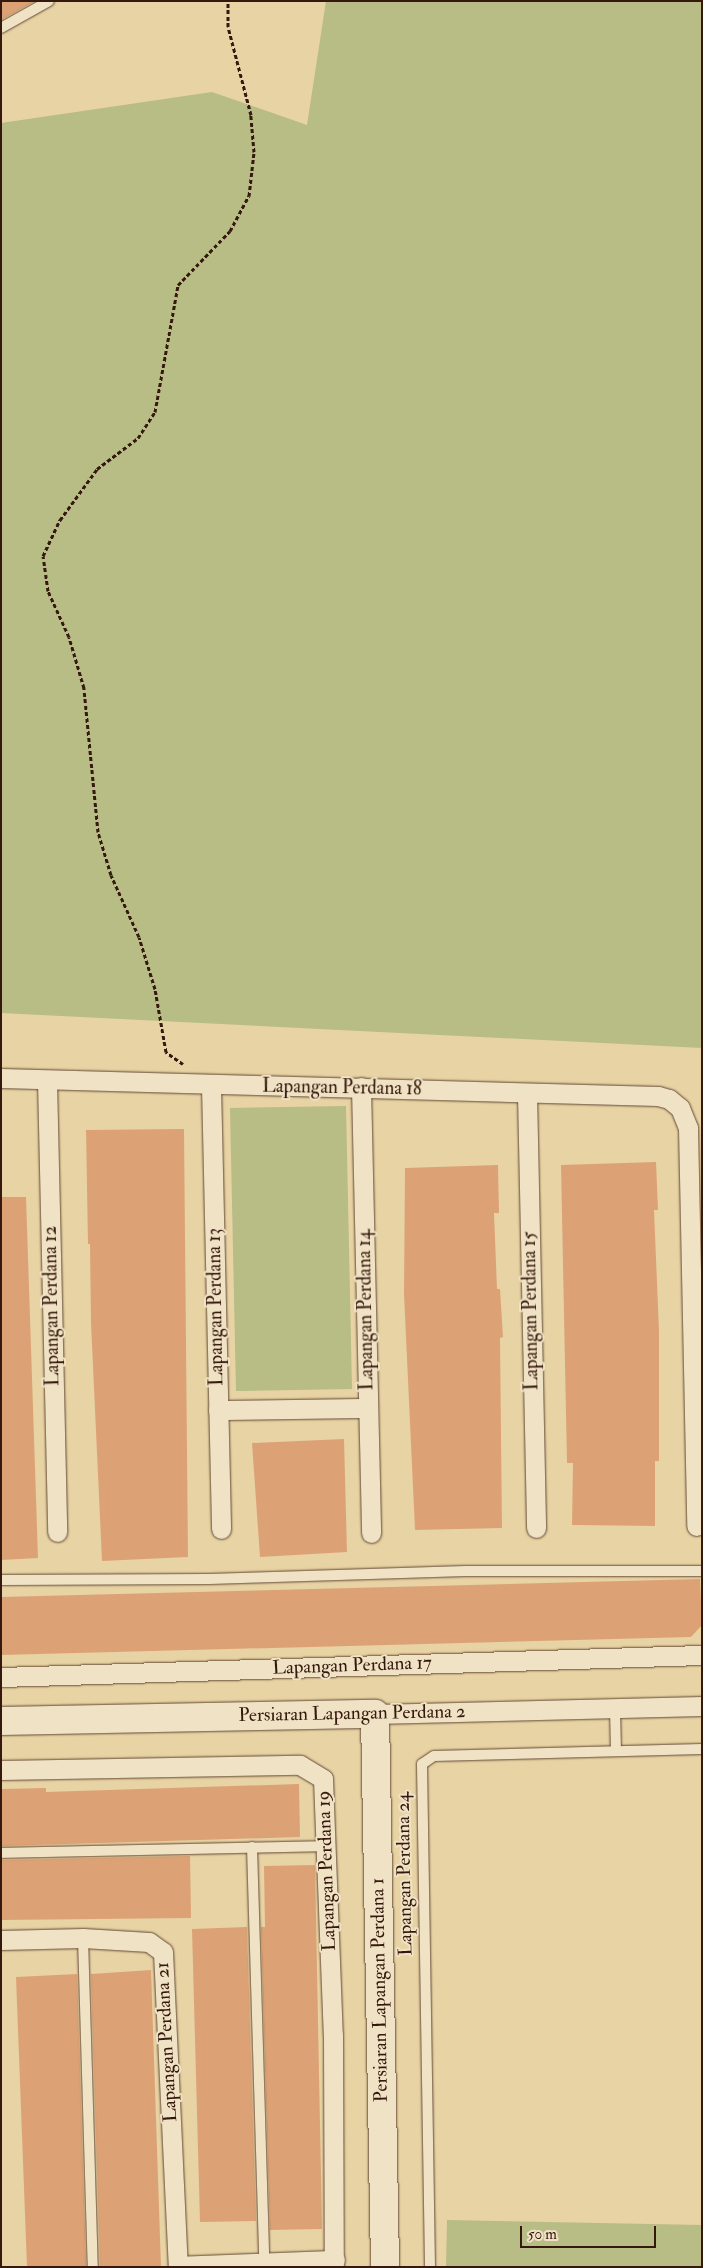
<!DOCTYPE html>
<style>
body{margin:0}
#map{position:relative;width:703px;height:2268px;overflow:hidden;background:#e8d3a4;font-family:"IM FELL Double Pica",serif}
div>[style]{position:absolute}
.green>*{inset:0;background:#b8bc85}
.building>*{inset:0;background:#dca275}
.path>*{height:3px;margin-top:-1.5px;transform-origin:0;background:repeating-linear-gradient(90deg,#35190e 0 4px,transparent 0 6.5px)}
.roads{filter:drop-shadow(0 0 1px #624834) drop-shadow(0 0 1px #624834)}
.lane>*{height:10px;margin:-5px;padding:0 5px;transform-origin:5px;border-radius:5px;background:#f0e2c4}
.street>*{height:19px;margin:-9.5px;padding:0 9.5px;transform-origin:9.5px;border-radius:9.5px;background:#f0e2c4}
.secondary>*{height:28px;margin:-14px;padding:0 14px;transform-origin:14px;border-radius:14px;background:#f0e2c4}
span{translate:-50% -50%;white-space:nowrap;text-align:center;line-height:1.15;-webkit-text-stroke:4px #f0e2c4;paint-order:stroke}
.street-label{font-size:19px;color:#35190e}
.frame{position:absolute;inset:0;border:2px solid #35190e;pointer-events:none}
.scale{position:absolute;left:520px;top:2226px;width:136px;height:22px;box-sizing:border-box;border:2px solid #35190e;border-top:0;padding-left:6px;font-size:15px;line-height:18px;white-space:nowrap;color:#35190e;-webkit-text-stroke:4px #f0e2c4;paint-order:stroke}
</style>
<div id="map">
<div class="green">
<i style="clip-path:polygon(326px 1px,702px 1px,702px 1048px,1px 1013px,1px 123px,212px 92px,307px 125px)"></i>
<i style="clip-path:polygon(346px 1106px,352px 1389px,236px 1391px,230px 1108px)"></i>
<i style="clip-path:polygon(447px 2220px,702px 2225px,702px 2267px,446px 2267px)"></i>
</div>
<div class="building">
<i style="clip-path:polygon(1px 1px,35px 1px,1px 20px)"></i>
<i style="clip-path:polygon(184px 1129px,188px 1557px,102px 1561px,91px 1323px,90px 1244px,88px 1244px,86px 1130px)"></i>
<i style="clip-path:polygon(656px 1162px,658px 1210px,654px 1210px,659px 1331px,659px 1461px,655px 1461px,655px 1526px,572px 1525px,573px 1463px,567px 1463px,561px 1165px)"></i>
<i style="clip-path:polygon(498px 1165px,499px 1213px,494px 1213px,497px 1289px,500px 1289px,503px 1337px,500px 1338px,502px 1528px,415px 1530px,404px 1294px,405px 1168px)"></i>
<i style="clip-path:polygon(1px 1197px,26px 1197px,38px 1558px,1px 1560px)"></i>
<i style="clip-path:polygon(344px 1439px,347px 1552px,260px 1557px,252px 1443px)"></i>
<i style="clip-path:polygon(700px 1579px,702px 1625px,691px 1637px,1px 1655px,1px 1597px)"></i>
<i style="clip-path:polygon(299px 1784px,300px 1837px,1px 1846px,1px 1789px,46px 1788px,46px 1792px)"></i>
<i style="clip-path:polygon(190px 1856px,191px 1918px,1px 1920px,1px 1860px)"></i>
<i style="clip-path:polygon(315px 1865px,322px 2229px,270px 2230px,261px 1927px,265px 1927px,264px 1866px)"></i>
<i style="clip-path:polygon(247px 1927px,256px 2221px,200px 2222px,192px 1929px)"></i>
<i style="clip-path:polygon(151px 1970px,161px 2267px,100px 2267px,91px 1974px)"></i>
<i style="clip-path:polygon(77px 1974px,86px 2267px,27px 2267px,16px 1977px)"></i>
</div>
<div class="path">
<i style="left:183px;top:1064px;width:21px;rotate:-145deg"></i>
<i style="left:166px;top:1052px;width:64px;rotate:-99.9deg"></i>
<i style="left:155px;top:989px;width:54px;rotate:-107.1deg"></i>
<i style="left:139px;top:937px;width:68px;rotate:-114.3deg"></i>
<i style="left:111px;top:875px;width:45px;rotate:-106.8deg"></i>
<i style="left:98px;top:832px;width:145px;rotate:-95.6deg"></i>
<i style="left:84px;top:688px;width:53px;rotate:-106.4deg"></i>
<i style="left:69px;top:637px;width:51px;rotate:-114.5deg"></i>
<i style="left:48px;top:591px;width:35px;rotate:-98deg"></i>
<i style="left:43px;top:556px;width:40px;rotate:-65deg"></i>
<i style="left:60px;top:520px;width:63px;rotate:-54deg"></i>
<i style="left:97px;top:469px;width:51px;rotate:-37.1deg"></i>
<i style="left:138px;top:438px;width:31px;rotate:-57deg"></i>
<i style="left:155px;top:412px;width:129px;rotate:-79.7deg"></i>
<i style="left:178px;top:285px;width:75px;rotate:-46.1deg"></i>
<i style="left:230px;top:231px;width:40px;rotate:-62deg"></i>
<i style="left:249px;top:196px;width:44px;rotate:-83.5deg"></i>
<i style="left:254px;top:152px;width:37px;rotate:-95deg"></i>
<i style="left:251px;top:115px;width:91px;rotate:-104.6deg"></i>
<i style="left:228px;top:27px;width:26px;rotate:-90deg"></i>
</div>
<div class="roads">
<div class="lane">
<i style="left:1px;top:28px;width:55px;rotate:-29.4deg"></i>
<i style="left:1px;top:1580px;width:208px;rotate:-0.3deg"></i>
<i style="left:209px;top:1579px;width:257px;rotate:-1.8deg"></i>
<i style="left:466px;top:1571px;width:236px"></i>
<i style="left:615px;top:1708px;width:43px;rotate:88.7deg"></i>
<i style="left:252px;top:1847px;width:415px;rotate:88.3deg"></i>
<i style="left:1px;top:1853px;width:326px;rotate:-1.2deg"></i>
<i style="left:83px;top:1938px;width:329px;rotate:88.3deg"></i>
<i style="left:430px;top:2267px;width:503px;rotate:-90.91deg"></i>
<i style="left:422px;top:1764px;width:14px;rotate:-34deg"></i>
<i style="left:434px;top:1756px;width:268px;rotate:-1.5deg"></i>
</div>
<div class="street">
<i style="left:1px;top:1078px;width:657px;rotate:1.57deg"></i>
<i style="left:658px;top:1096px;width:11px;rotate:15deg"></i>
<i style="left:669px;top:1099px;width:14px;rotate:39deg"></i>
<i style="left:680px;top:1108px;width:22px;rotate:68deg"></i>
<i style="left:688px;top:1128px;width:398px;rotate:88.8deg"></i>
<i style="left:47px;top:1080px;width:452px;rotate:88.7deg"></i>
<i style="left:211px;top:1085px;width:444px;rotate:88.7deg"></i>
<i style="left:361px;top:1087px;width:446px;rotate:88.7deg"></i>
<i style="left:527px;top:1093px;width:435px;rotate:88.8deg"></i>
<i style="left:218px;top:1410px;width:150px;rotate:-0.8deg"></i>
<i style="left:1px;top:1677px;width:701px;rotate:-1.8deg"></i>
<i style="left:375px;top:1714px;width:327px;rotate:-1.4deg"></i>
<i style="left:1px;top:1770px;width:299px;rotate:-1deg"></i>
<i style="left:300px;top:1765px;width:27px;rotate:31deg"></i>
<i style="left:323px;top:1779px;width:256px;rotate:87.8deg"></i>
<i style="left:333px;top:2035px;width:232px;rotate:89.8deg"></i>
<i style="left:1px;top:1940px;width:82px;rotate:-1.4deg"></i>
<i style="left:83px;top:1938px;width:66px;rotate:3.5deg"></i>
<i style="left:149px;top:1942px;width:17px;rotate:36deg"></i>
<i style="left:163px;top:1952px;width:314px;rotate:87.3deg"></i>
<i style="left:178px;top:2266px;width:157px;rotate:-2.2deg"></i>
</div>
<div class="secondary">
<i style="left:1px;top:1721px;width:374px;rotate:-1.1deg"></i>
<i style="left:375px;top:1714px;width:553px;rotate:88.96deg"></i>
</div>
</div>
<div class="street-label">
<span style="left:342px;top:1088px;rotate:1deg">Lapangan Perdana 18</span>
<span style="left:52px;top:1306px;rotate:-91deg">Lapangan Perdana 12</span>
<span style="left:216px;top:1307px;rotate:-91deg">Lapangan Perdana 13</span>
<span style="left:366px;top:1310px;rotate:-91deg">Lapangan Perdana 14</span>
<span style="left:531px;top:1311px;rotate:-91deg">Lapangan Perdana 15</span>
<span style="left:352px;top:1666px;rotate:-2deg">Lapangan Perdana 17</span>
<span style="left:352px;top:1714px;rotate:-1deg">Persiaran Lapangan Perdana 2</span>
<span style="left:327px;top:1871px;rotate:-92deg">Lapangan Perdana 19</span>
<span style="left:405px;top:1874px;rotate:-91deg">Lapangan Perdana 24</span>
<span style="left:380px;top:1990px;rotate:-91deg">Persiaran Lapangan Perdana 1</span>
<span style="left:167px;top:2042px;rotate:-93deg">Lapangan Perdana 21</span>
</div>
<div class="frame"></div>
<div class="scale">50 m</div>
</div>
